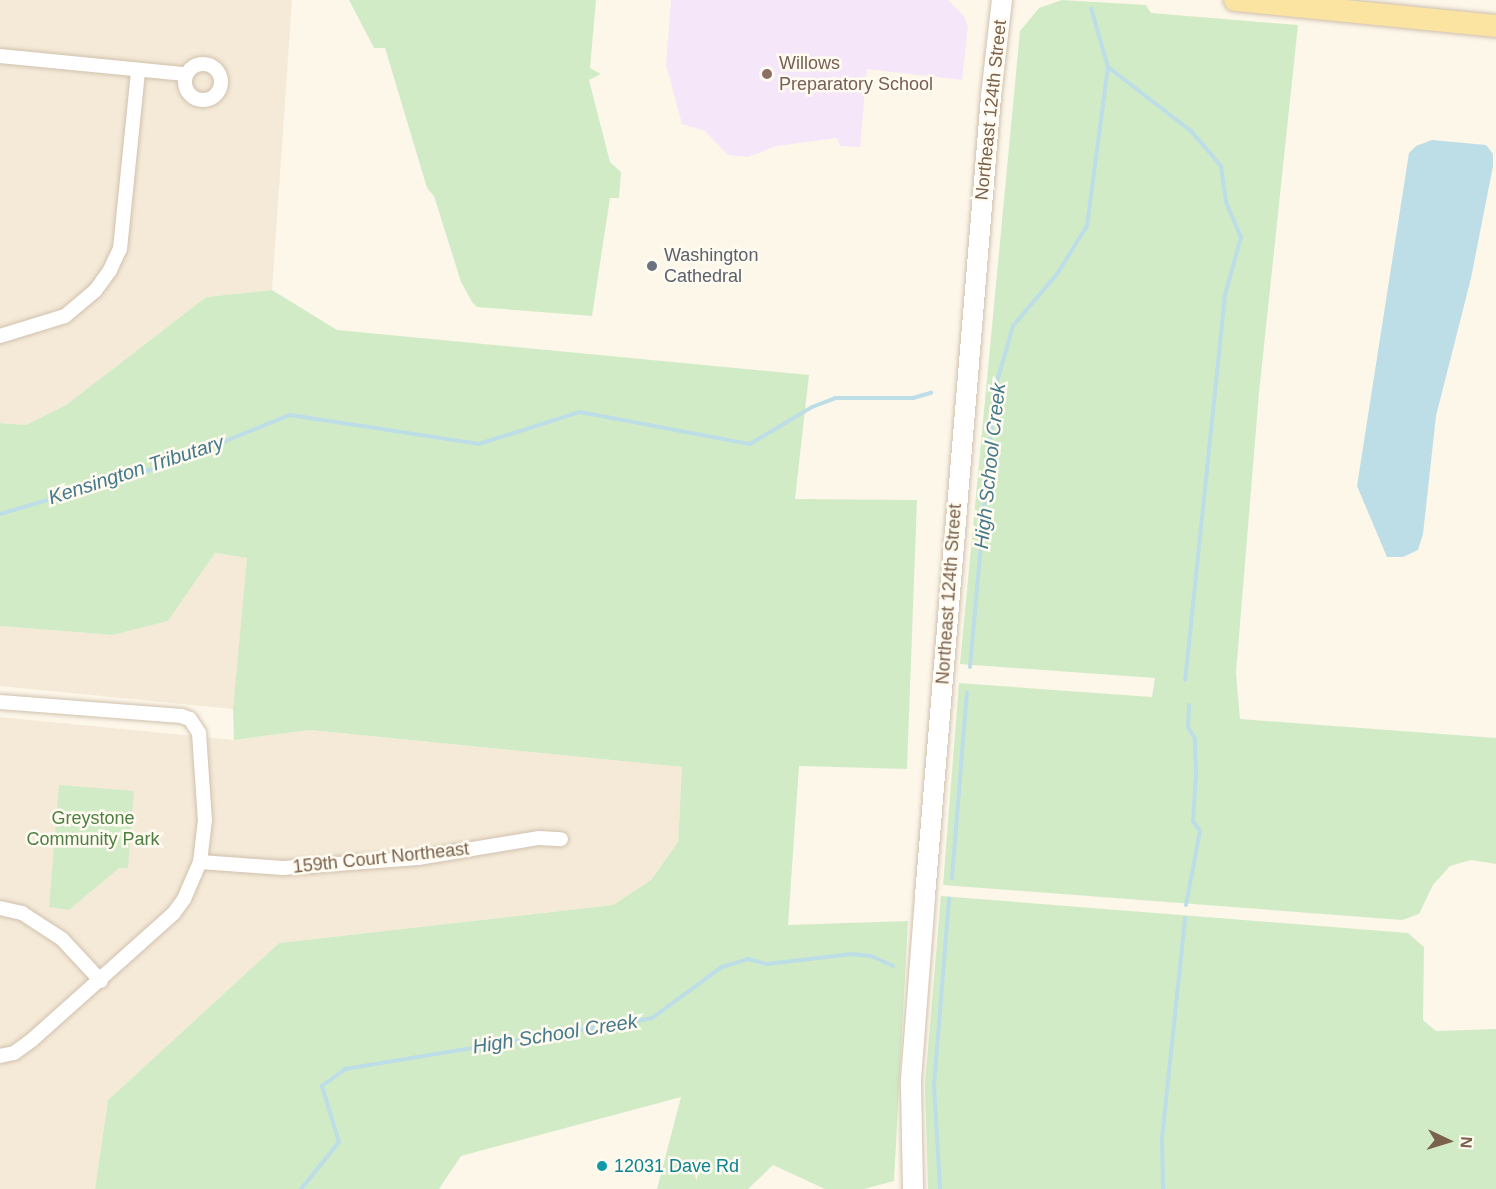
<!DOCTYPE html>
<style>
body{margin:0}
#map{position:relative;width:1496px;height:1189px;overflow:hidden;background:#fdf7ea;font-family:Helvetica,sans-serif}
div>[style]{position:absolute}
.residential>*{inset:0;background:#f5ead8}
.education>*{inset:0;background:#f5e6fa}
.green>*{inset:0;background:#d2ebc7}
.water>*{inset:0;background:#bddde7}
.stream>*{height:4px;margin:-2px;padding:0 2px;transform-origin:2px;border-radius:2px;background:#bddde7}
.roads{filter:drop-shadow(0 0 2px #d0c1ae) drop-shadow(0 0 2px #d0c1ae)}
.street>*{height:14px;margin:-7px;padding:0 7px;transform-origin:7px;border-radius:7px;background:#fff}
.street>.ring{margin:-7px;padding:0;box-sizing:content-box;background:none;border:14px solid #fff;border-radius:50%}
.secondary>*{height:20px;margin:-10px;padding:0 10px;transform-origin:10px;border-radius:10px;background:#fff}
.primary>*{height:22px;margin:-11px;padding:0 11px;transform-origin:11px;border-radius:11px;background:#fbe4a2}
.dots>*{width:16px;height:16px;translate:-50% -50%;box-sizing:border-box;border:3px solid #fffbf1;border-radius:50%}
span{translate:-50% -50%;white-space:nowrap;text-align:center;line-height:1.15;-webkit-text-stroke:5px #fffbf1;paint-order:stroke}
.education-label{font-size:18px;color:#785e54}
.left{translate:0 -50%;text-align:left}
.street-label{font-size:18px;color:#79614c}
.worship-label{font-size:18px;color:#5b616d}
.park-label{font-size:18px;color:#4e7f43}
.culture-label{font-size:18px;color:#0d838f}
.water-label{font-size:20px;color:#45798c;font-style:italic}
.north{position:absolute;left:1418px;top:1111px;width:60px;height:60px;-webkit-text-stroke:4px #fffbf1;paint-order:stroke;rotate:94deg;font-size:16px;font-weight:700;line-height:24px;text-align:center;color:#79614c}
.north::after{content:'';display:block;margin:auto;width:21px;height:27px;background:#79614c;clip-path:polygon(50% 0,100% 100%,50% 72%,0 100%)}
</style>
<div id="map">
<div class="residential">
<i style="clip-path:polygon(0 0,292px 0,272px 290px,206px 297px,66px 405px,26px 425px,0 423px)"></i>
<i style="clip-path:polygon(215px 553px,248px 558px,233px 709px,0 686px,0 626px,113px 635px,168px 621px)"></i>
<i style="clip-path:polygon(0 717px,234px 740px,310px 730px,682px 767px,678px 842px,651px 880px,613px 905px,279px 943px,108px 1100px,95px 1189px,0 1189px)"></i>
</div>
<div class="education">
<i style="clip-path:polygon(671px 0,948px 0,964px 16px,968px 27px,962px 80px,867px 69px,860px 147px,840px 146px,837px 138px,776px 146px,748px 157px,728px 155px,705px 131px,682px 124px,666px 65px)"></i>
</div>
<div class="green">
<i style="clip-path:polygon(349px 0,596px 0,590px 68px,601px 74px,589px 80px,610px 162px,621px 172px,619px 198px,610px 198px,592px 316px,477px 307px,472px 302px,461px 282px,434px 196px,427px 188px,385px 48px,374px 48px)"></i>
<i style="clip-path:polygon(1062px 0,1146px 5px,1151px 13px,1298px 25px,1259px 393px,1236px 673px,1240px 719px,1496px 738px,1496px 864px,1471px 860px,1450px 866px,1433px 885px,1419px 914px,1402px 920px,943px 885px,959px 683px,1152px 697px,1155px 678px,960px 664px,1020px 31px,1039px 8px)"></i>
<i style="clip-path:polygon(272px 290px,337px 330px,809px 375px,795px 499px,917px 500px,907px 769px,799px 766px,788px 925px,908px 921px,894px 1181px,864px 1189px,825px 1189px,773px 1165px,748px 1189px,657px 1189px,681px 1097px,461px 1156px,439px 1189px,95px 1189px,108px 1100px,279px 943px,613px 905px,651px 880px,678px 842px,682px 767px,310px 730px,234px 740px,233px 709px,247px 558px,215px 553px,168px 621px,113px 635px,0 626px,0 423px,26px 425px,66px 405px,206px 297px)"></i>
<i style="clip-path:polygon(59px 785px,134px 791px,128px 868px,119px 868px,69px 910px,49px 907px)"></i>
<i style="clip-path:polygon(941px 896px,1408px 933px,1424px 947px,1423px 1020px,1436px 1031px,1496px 1029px,1496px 1189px,928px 1189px,925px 1084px)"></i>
</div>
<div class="water">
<i style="clip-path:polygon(1432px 140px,1486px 145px,1493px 154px,1493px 166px,1471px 278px,1436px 416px,1423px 534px,1418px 550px,1403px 557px,1387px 557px,1357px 486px,1409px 153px,1416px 146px)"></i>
</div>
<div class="stream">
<i style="left:1108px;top:67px;width:105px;rotate:37.6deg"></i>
<i style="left:1191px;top:131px;width:46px;rotate:49.4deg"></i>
<i style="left:1221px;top:166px;width:36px;rotate:82deg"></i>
<i style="left:1226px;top:202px;width:38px;rotate:67deg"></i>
<i style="left:1241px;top:237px;width:60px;rotate:105.4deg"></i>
<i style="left:1225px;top:295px;width:387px;rotate:95.9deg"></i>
<i style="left:0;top:514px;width:173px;rotate:-16.4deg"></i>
<i style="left:166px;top:465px;width:134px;rotate:-22deg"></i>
<i style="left:290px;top:415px;width:191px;rotate:8.7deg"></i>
<i style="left:479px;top:444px;width:106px;rotate:-17.6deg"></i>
<i style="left:580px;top:412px;width:173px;rotate:10.7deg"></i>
<i style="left:750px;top:444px;width:72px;rotate:-30.8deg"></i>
<i style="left:812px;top:407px;width:25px;rotate:-21deg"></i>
<i style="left:835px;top:398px;width:78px"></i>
<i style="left:913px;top:398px;width:19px;rotate:-16deg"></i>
<i style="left:970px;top:667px;width:279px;rotate:-84.9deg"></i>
<i style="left:995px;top:389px;width:66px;rotate:-74.1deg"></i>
<i style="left:1013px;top:326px;width:68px;rotate:-49.8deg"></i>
<i style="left:1057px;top:274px;width:57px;rotate:-58deg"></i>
<i style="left:1087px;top:226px;width:160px;rotate:-82.5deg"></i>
<i style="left:1108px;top:67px;width:61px;rotate:-106.1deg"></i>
<i style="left:952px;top:878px;width:186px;rotate:-85.4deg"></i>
<i style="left:1186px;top:905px;width:75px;rotate:-79.3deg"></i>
<i style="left:1200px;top:831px;width:12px;rotate:-125deg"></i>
<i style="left:1193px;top:821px;width:47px;rotate:-86.3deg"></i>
<i style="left:1196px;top:774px;width:35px;rotate:-92deg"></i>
<i style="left:1195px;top:739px;width:14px;rotate:-120deg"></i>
<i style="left:1188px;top:727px;width:22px;rotate:-87deg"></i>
<i style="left:301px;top:1189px;width:60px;rotate:-51deg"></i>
<i style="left:339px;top:1142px;width:59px;rotate:-106.9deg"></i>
<i style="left:322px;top:1086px;width:29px;rotate:-36deg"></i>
<i style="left:345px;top:1069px;width:311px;rotate:-9.4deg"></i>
<i style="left:652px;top:1018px;width:87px;rotate:-36.1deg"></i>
<i style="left:722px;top:967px;width:27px;rotate:-17deg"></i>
<i style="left:748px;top:959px;width:20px;rotate:15deg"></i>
<i style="left:767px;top:964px;width:85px;rotate:-6.8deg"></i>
<i style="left:851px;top:954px;width:20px;rotate:6deg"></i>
<i style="left:871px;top:956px;width:24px;rotate:24deg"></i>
<i style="left:940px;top:1189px;width:103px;rotate:-93.3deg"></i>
<i style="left:934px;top:1086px;width:188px;rotate:-85.4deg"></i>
<i style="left:1163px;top:1189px;width:51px;rotate:-91.1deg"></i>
<i style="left:1162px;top:1138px;width:221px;rotate:-84deg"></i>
</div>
<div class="roads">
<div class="street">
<i style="left:0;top:56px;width:186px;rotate:5.6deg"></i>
<i class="ring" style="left:185px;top:64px;width:22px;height:22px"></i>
<i style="left:0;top:336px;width:68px;rotate:-17.1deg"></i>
<i style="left:65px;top:316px;width:39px;rotate:-40deg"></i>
<i style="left:95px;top:291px;width:26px;rotate:-54deg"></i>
<i style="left:110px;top:270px;width:23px;rotate:-65deg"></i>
<i style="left:120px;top:249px;width:179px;rotate:-84.2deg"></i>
<i style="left:0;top:702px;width:182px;rotate:4.4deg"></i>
<i style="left:181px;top:716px;width:9px;rotate:18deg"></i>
<i style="left:190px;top:719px;width:17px;rotate:57deg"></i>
<i style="left:199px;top:733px;width:87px;rotate:86.1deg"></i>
<i style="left:205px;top:820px;width:42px;rotate:96.8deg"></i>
<i style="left:200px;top:862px;width:40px;rotate:113.4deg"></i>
<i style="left:184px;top:899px;width:17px;rotate:126deg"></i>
<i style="left:174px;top:913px;width:191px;rotate:138.2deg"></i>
<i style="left:32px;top:1040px;width:22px;rotate:144deg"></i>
<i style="left:14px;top:1053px;width:14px;rotate:168deg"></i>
<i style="left:200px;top:862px;width:83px;rotate:4.1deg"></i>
<i style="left:283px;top:868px;width:135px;rotate:-4.2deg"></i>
<i style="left:418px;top:858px;width:123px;rotate:-9.4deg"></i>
<i style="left:539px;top:838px;width:22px;rotate:3deg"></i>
<i style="left:0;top:908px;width:23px;rotate:13deg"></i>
<i style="left:22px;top:913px;width:48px;rotate:33deg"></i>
<i style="left:62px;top:939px;width:57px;rotate:47.1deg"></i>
</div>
<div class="secondary">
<i style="left:913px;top:1189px;width:109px;rotate:-91.1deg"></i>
<i style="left:911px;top:1080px;width:185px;rotate:-85.6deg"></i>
<i style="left:925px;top:896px;width:803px;rotate:-85.28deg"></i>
<i style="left:991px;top:96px;width:97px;rotate:-83.5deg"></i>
</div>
<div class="primary">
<i style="left:1235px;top:0;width:262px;rotate:5.7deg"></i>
</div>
</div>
<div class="dots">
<i style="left:767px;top:74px;background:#8d6e63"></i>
<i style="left:652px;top:266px;background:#6b7280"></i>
<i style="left:602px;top:1166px;background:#0f9aa8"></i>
</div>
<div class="education-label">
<span class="left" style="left:779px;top:74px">Willows<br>Preparatory School</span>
</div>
<div class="street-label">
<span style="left:991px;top:110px;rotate:-84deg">Northeast 124th Street</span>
<span style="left:949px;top:594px;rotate:-86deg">Northeast 124th Street</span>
<span style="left:381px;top:858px;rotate:-6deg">159th Court Northeast</span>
</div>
<div class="worship-label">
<span class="left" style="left:664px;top:266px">Washington<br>Cathedral</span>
</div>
<div class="park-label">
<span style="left:93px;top:829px">Greystone<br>Community Park</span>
</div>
<div class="culture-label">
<span class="left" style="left:614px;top:1166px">12031 Dave Rd</span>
</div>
<div class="water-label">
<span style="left:990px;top:466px;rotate:-84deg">High School Creek</span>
<span style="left:136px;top:470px;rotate:-18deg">Kensington Tributary</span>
<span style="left:555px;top:1034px;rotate:-9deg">High School Creek</span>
</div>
<div class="north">N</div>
</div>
